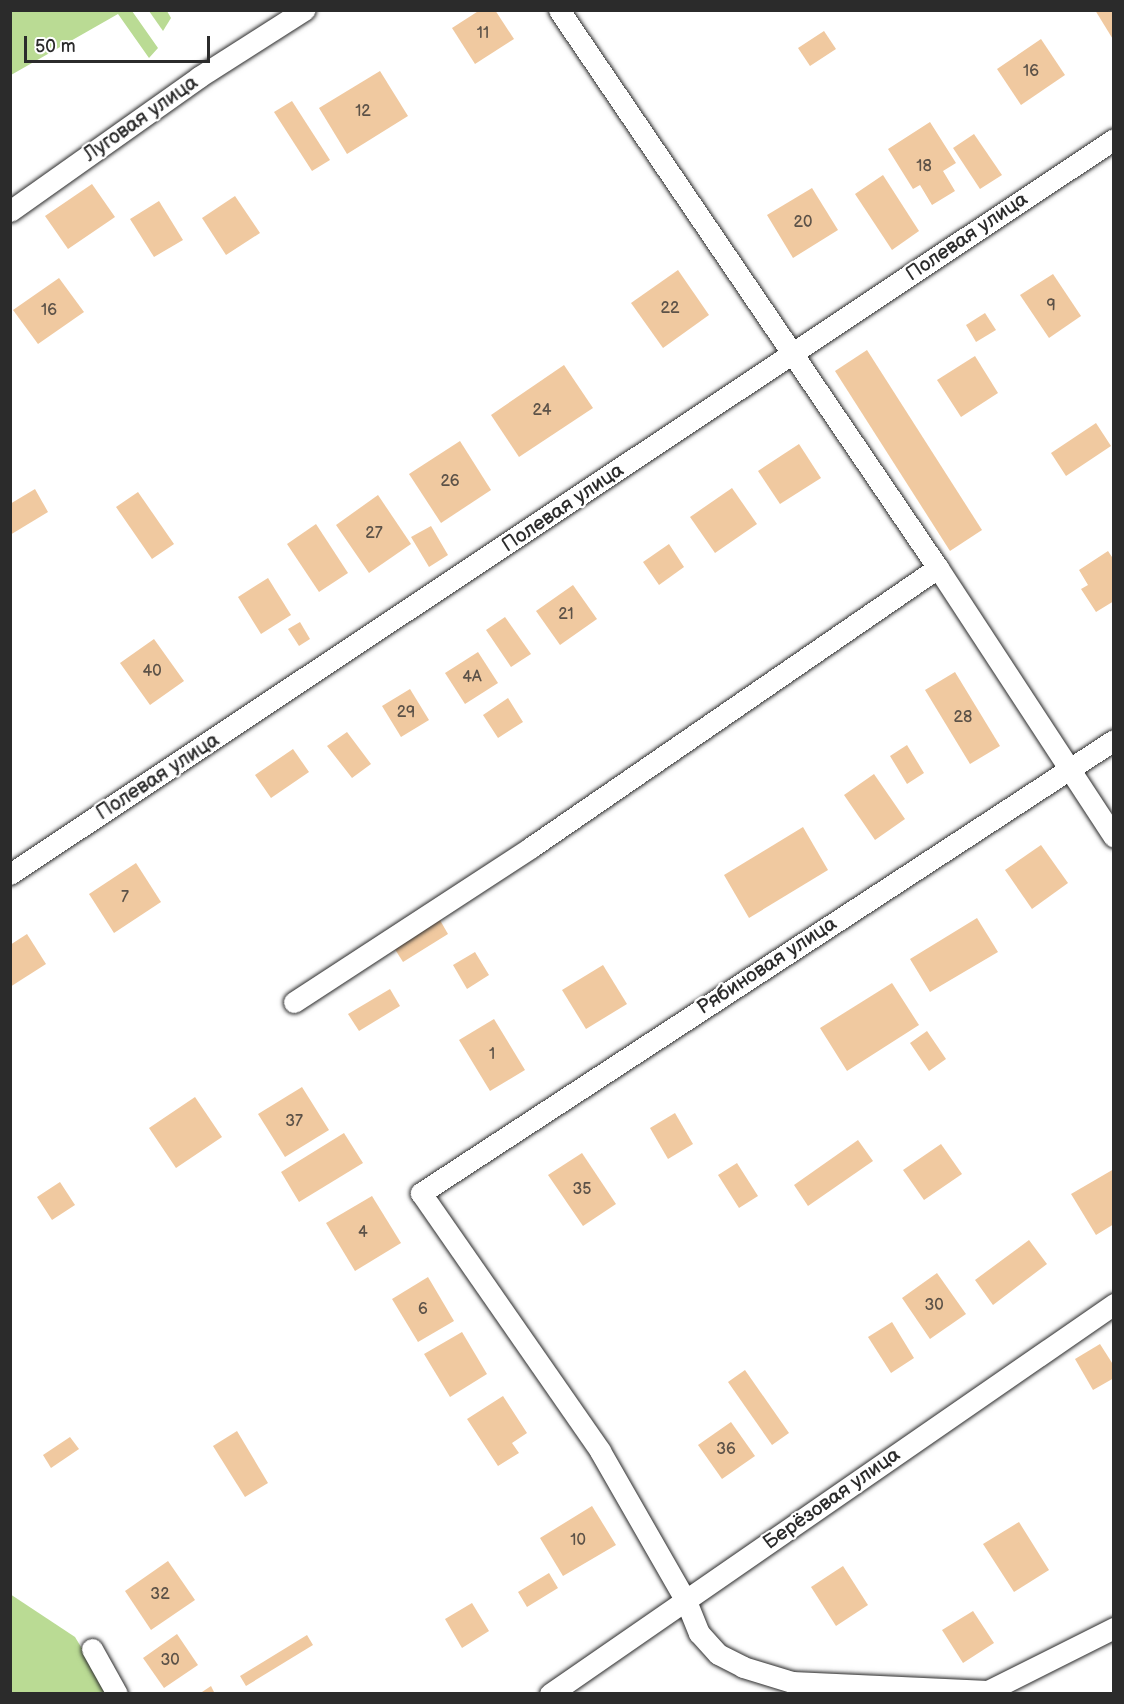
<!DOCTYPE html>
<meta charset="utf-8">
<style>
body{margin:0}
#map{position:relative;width:1124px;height:1704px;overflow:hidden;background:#fff;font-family:"Balsamiq Sans",sans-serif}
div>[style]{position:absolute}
.green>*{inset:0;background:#badb94}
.building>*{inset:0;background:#f0c9a0}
.roads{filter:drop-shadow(0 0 2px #2b2b2b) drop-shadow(0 0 2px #2b2b2b)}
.minor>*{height:21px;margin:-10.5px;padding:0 10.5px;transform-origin:10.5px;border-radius:10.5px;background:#fff}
span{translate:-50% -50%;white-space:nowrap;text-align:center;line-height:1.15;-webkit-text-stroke:4.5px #fff;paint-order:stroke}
.number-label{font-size:16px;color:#5c5248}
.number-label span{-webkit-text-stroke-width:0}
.street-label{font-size:20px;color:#2b2b2b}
.frame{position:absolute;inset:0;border:12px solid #2b2b2b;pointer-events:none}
.scale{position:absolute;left:24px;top:36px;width:186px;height:27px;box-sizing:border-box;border:3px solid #2b2b2b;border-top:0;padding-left:8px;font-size:18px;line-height:21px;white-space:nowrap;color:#2b2b2b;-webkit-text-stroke:4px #fff;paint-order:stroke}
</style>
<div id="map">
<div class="green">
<i style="clip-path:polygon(11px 10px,132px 11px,158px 48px,149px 58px,118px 14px,11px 75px)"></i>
<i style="clip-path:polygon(149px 11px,167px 11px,171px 18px,163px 31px)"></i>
<i style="clip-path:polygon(10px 1594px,75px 1637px,109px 1693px,11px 1693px)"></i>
</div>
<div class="building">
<i style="clip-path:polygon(480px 10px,495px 10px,514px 39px,475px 64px,452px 28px)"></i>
<i style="clip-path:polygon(1095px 10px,1114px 10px,1114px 41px)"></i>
<i style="clip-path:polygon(824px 31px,836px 49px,810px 66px,798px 48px)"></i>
<i style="clip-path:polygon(1041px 39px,1065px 75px,1021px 105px,997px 69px)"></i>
<i style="clip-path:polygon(380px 71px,408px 116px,347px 154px,319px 108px)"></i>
<i style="clip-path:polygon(292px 101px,330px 160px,312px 171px,274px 112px)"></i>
<i style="clip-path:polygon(930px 122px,956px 163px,943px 171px,955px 191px,932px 205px,920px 185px,913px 189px,888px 149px)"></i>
<i style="clip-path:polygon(974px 134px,1002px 175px,980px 189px,953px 148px)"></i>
<i style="clip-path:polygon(883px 175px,919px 231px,892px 250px,855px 194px)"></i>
<i style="clip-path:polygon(92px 184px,115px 217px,68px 249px,45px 216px)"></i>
<i style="clip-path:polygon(812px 188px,838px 230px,793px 258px,767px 215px)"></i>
<i style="clip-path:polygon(235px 196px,260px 233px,226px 255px,202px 218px)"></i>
<i style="clip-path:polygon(159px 201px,183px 240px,154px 257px,130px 219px)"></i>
<i style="clip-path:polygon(678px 270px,709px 315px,663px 348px,631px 303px)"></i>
<i style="clip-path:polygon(1053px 274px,1081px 316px,1049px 338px,1020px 295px)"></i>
<i style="clip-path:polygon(59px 278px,84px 312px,38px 344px,13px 310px)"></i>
<i style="clip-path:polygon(985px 313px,996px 330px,976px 342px,966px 325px)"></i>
<i style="clip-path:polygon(867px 350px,982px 530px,950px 551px,835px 371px)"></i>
<i style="clip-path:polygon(975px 356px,998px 393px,961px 417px,937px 380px)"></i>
<i style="clip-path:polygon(564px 365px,593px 408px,519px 457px,491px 415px)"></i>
<i style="clip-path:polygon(1096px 423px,1111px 446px,1066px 476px,1051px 453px)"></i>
<i style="clip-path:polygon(460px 441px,491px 490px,441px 523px,409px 474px)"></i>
<i style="clip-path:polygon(799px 444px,821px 478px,780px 504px,758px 471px)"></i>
<i style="clip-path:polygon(732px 488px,757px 524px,715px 553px,690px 517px)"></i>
<i style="clip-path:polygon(35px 489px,48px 512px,10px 535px,10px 504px)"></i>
<i style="clip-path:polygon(138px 492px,174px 544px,152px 559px,116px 507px)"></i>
<i style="clip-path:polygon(378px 495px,411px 544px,369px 573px,336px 525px)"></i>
<i style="clip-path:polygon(316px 524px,348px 573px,319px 592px,287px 544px)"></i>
<i style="clip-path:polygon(431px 526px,448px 555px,429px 567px,411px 537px)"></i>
<i style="clip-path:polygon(669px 544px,684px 567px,659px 585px,643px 562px)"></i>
<i style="clip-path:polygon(1108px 551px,1114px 560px,1114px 601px,1096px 612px,1081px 589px,1088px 585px,1079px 570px)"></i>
<i style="clip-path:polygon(268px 578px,291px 615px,261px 634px,238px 597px)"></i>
<i style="clip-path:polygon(573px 585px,597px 619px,560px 645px,536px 611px)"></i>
<i style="clip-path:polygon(505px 617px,531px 654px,511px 667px,486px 630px)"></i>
<i style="clip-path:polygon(300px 622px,310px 639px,299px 646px,288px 629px)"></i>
<i style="clip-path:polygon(154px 639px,184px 681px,150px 705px,120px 663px)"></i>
<i style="clip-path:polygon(478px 652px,498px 683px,465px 704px,445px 673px)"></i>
<i style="clip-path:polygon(955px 672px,1000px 746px,970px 764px,925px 690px)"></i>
<i style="clip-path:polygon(410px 689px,429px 720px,401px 737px,382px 706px)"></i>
<i style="clip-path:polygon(508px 698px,523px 722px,498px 738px,483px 715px)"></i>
<i style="clip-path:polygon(347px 732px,371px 764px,352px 778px,327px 746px)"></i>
<i style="clip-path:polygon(907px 745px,924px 773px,907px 784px,890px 756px)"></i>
<i style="clip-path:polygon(293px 749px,309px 772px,271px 798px,255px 775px)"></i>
<i style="clip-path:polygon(874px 774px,905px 819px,875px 840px,844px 795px)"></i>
<i style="clip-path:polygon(803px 827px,828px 870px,749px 918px,724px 875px)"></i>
<i style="clip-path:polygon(1041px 845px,1068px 883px,1032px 909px,1005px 870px)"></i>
<i style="clip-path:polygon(136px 863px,161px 902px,114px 933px,89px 894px)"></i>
<i style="clip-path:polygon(437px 915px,448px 934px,403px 962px,391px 943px)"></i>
<i style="clip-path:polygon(977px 918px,998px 952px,930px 992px,910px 959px)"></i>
<i style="clip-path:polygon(27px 934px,46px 964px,10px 987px,10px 945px)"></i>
<i style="clip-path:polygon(475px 952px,489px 975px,467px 989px,453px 965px)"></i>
<i style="clip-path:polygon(603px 965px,627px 1004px,586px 1029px,562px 990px)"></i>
<i style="clip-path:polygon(892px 983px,919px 1025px,847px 1071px,820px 1028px)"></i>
<i style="clip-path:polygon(390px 989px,400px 1006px,359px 1031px,348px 1014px)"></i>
<i style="clip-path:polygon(494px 1019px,525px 1070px,490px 1091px,459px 1040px)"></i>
<i style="clip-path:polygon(927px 1031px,946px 1059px,929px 1071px,910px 1043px)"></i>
<i style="clip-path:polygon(302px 1087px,329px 1130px,285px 1157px,258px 1114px)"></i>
<i style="clip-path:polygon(195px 1097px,222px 1137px,176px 1168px,149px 1128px)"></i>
<i style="clip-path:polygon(675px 1113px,693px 1144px,668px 1159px,650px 1128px)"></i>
<i style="clip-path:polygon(344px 1133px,363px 1163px,299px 1202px,281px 1172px)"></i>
<i style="clip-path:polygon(858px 1140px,873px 1161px,808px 1206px,794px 1185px)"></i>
<i style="clip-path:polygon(941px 1144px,962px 1174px,924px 1200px,903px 1170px)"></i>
<i style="clip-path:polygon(582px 1153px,616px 1204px,583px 1226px,548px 1175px)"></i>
<i style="clip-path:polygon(737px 1163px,758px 1196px,739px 1208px,718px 1175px)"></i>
<i style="clip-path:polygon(1114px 1169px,1114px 1224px,1096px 1235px,1071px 1194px)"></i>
<i style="clip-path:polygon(60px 1182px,75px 1205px,52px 1220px,37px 1197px)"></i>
<i style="clip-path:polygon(372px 1196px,401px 1243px,355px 1271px,326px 1223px)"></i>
<i style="clip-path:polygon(1029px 1240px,1047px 1264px,993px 1305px,975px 1280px)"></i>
<i style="clip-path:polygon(937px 1273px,966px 1314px,930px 1339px,902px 1298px)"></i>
<i style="clip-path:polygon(428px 1277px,454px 1321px,418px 1342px,392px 1299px)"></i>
<i style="clip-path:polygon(892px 1322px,914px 1358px,891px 1373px,868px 1337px)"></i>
<i style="clip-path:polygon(462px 1332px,487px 1374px,450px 1397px,424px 1354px)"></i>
<i style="clip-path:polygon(1100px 1344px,1114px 1366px,1114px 1378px,1093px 1390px,1075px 1359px)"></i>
<i style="clip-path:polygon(745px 1370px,789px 1433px,772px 1445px,728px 1382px)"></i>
<i style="clip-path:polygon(503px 1396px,527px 1433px,512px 1443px,519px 1453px,498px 1466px,467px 1419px)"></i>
<i style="clip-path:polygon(731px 1422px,755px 1456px,722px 1479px,698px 1445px)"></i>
<i style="clip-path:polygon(237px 1431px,268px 1483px,245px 1497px,213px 1446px)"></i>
<i style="clip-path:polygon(70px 1437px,79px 1449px,51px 1468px,43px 1455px)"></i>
<i style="clip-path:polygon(592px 1506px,616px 1545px,563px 1576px,540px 1538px)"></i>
<i style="clip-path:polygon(1019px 1522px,1049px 1570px,1014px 1592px,983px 1544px)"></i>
<i style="clip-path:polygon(168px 1561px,195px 1600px,151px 1630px,125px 1591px)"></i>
<i style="clip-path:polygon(843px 1566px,868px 1605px,836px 1626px,811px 1587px)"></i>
<i style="clip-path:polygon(549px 1573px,558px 1588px,527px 1607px,518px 1592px)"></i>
<i style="clip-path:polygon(472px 1603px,489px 1631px,462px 1648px,445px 1619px)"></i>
<i style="clip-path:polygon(973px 1611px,994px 1643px,963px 1663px,942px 1630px)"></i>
<i style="clip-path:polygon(177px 1634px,198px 1665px,164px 1688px,143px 1658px)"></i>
<i style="clip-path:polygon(307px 1635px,313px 1645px,246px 1686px,240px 1676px)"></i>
<i style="clip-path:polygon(211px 1686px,215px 1694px,199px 1694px)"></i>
</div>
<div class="roads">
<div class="minor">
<i style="left:559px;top:10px;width:675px;rotate:55.82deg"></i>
<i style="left:938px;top:568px;width:321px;rotate:56.8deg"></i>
<i style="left:10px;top:211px;width:232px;rotate:-35.3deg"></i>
<i style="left:199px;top:77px;width:125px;rotate:-32.5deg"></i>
<i style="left:1114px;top:740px;width:828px;rotate:146.83deg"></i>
<i style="left:421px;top:1193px;width:314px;rotate:55.2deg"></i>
<i style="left:600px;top:1451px;width:173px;rotate:60.2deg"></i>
<i style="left:686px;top:1601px;width:35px;rotate:68deg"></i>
<i style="left:699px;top:1633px;width:28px;rotate:48deg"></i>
<i style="left:718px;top:1654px;width:28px;rotate:27deg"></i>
<i style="left:743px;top:1667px;width:51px;rotate:17deg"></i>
<i style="left:792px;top:1682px;width:196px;rotate:2.6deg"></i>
<i style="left:988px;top:1691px;width:141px;rotate:-26.6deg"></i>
<i style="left:10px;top:874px;width:1326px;rotate:-33.65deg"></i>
<i style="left:294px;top:1002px;width:282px;rotate:-33.1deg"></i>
<i style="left:530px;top:848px;width:495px;rotate:-34.5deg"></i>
<i style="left:92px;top:1649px;width:51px;rotate:60.9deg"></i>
<i style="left:550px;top:1694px;width:686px;rotate:-34.66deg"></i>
</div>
</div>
<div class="number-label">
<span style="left:483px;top:34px">11</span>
<span style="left:1031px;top:72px">16</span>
<span style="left:363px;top:112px">12</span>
<span style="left:924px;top:167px">18</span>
<span style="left:803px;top:223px">20</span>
<span style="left:1051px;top:306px">9</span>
<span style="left:670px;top:309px">22</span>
<span style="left:49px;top:311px">16</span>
<span style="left:542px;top:411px">24</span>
<span style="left:450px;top:482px">26</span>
<span style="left:374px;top:534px">27</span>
<span style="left:566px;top:615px">21</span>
<span style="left:152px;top:672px">40</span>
<span style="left:472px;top:678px">4А</span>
<span style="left:406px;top:713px">29</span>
<span style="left:963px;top:718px">28</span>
<span style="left:125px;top:898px">7</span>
<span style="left:492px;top:1055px">1</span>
<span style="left:294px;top:1122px">37</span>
<span style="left:582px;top:1190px">35</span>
<span style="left:363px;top:1233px">4</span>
<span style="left:934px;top:1306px">30</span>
<span style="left:423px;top:1310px">6</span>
<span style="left:726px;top:1450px">36</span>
<span style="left:578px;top:1541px">10</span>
<span style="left:160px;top:1595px">32</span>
<span style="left:170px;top:1661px">30</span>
</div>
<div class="street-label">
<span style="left:141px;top:119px;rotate:-35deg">Луговая улица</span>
<span style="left:967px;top:237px;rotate:-34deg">Полевая улица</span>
<span style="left:563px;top:508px;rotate:-34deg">Полевая улица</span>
<span style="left:158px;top:777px;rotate:-33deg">Полевая улица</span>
<span style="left:767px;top:966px;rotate:-33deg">Рябиновая улица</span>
<span style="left:832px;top:1499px;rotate:-35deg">Берёзовая улица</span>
</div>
<div class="frame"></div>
<div class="scale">50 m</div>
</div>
